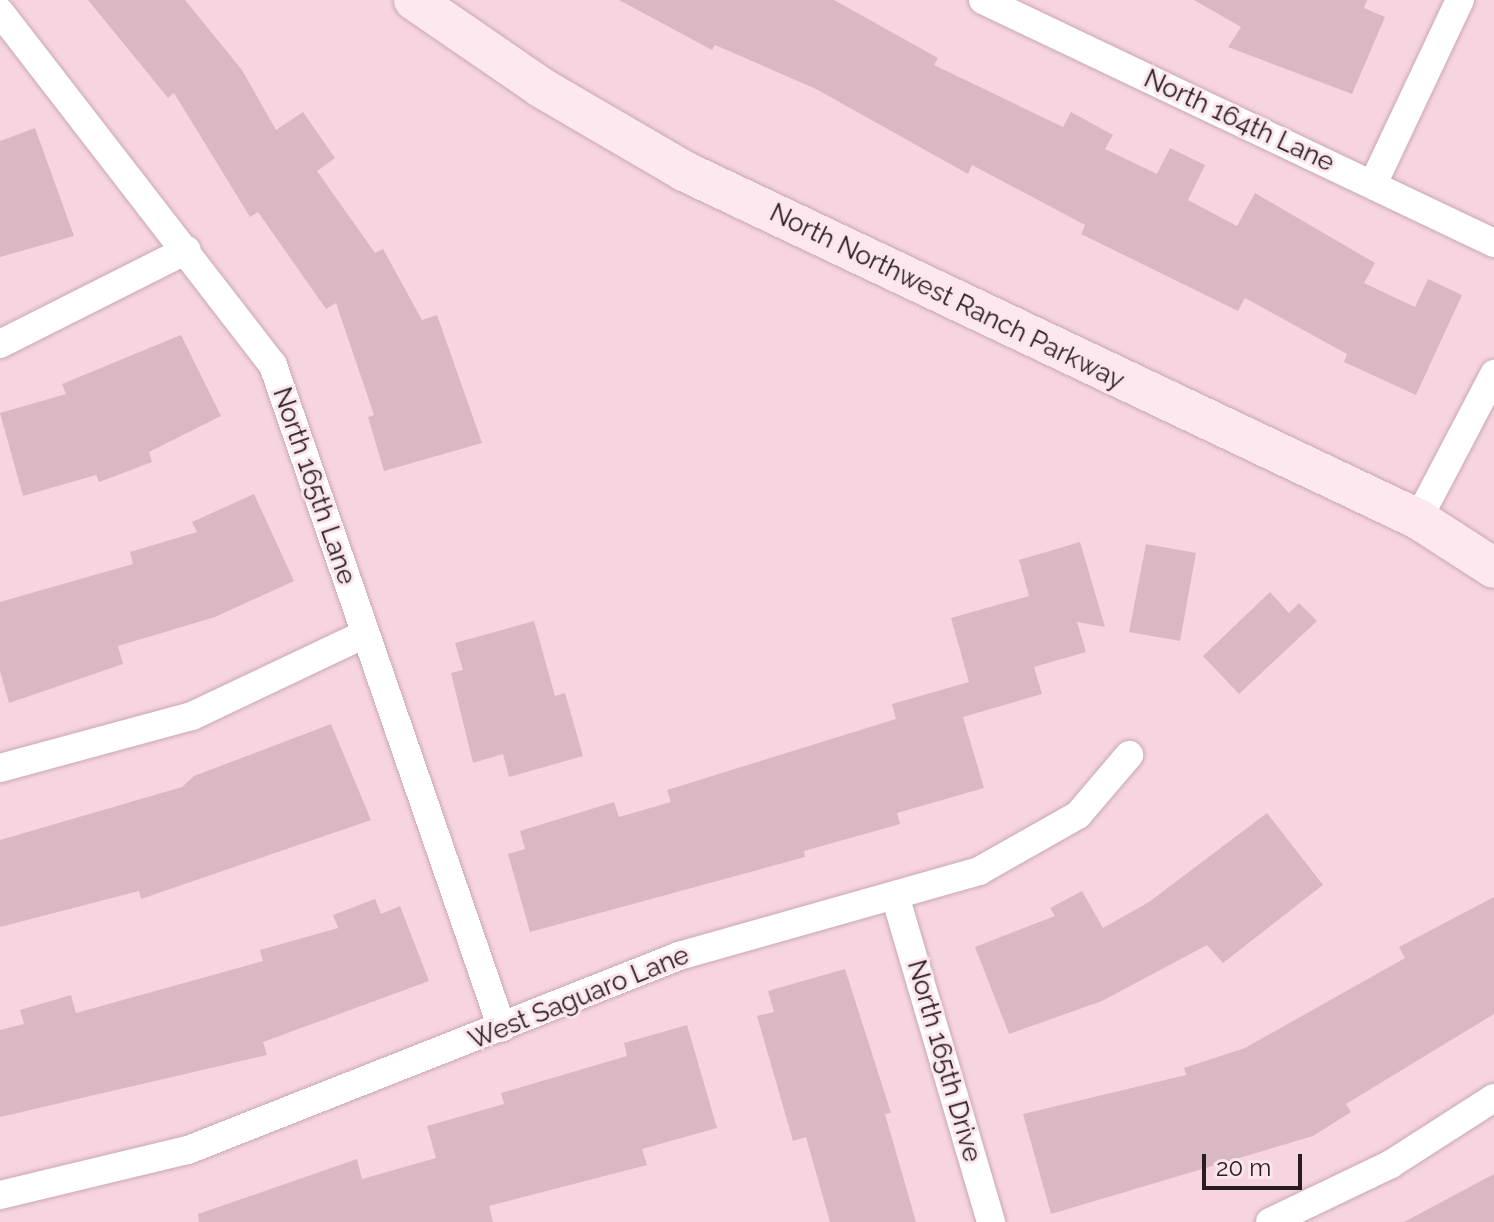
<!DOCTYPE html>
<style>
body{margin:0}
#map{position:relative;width:1494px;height:1222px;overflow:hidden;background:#f7d5e0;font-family:Raleway,sans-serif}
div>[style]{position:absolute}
.building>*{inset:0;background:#d9b7c3}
.roads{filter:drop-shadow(0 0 2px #c8a8b3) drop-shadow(0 0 2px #c8a8b3)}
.street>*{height:28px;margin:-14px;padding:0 14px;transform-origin:14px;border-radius:14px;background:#fff}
.secondary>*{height:40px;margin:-20px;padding:0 20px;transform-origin:20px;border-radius:20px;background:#fde8f0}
span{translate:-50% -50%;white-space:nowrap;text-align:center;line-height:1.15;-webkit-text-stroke:6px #fbe6ed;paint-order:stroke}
.street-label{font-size:26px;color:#281c20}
.scale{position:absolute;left:1202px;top:1154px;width:100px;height:36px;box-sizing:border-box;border:4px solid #281c20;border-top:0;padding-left:10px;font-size:24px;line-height:28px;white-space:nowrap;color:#281c20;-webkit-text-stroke:6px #fbe6ed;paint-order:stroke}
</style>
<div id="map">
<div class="building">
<i style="clip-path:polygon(88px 0,185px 0,242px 70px,276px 130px,303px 112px,335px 158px,317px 171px,375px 253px,383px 249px,422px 320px,437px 315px,482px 443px,384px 471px,368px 417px,374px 415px,336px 303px,326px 309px,258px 212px,250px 217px,174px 93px,168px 98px)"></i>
<i style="clip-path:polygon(619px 0,834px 0,938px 58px,934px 65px,1063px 127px,1071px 112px,1113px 135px,1105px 149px,1157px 174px,1170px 148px,1205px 165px,1188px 200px,1237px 226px,1255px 193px,1375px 263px,1364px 283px,1415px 307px,1428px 279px,1462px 295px,1416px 395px,1344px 362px,1347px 354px,1245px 298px,1238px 311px,1081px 234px,1085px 225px,972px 165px,968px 174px,816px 89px,715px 45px,712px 50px)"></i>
<i style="clip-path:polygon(1194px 0,1367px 0,1364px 8px,1385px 17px,1352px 94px,1228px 47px,1241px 27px)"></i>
<i style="clip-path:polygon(35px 128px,74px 236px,0 257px,0 141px)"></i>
<i style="clip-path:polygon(181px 335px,221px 416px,149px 452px,152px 462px,99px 482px,96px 475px,23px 496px,0 413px,66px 394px,62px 384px)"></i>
<i style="clip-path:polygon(254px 494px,294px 581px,215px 617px,118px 646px,123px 664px,9px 703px,0 671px,0 602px,133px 564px,130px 552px,197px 532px,192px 522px)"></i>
<i style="clip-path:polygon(1080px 542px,1105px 627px,1077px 622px,1086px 652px,1034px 667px,1042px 694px,963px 717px,984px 788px,897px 813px,900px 824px,804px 851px,805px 857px,530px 932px,508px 854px,525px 849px,520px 831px,614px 802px,619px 817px,671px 802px,667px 790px,896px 719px,892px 704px,969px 682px,951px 618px,1029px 596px,1019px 560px)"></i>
<i style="clip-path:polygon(1146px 544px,1196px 553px,1180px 641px,1129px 632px)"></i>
<i style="clip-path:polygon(1270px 592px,1289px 613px,1299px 603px,1317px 621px,1239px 694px,1203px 656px)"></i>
<i style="clip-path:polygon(534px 621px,555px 696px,565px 693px,583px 756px,509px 777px,503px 754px,473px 763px,451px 673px,463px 670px,455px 643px)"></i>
<i style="clip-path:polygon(331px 724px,371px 820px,141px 899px,139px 891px,0 927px,0 840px,182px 787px,194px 776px)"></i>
<i style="clip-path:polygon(1267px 813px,1323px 885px,1223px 963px,1207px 945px,1102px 1001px,1009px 1034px,975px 947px,1055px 916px,1050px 908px,1082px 891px,1103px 928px,1149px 902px)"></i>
<i style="clip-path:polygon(1494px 897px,1494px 1014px,1346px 1104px,1351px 1112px,1313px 1136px,1051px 1214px,1023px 1114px,1186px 1075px,1184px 1068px,1245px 1048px,1405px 958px,1399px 947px)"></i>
<i style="clip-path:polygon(375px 899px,381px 914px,400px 906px,429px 981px,263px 1042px,267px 1055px,0 1117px,0 1030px,24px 1024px,20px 1010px,71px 995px,76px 1013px,263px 961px,260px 950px,338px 928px,333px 915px)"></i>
<i style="clip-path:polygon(845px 969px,891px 1113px,885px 1114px,916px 1222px,830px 1222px,806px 1137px,793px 1141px,757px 1016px,774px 1012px,768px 991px)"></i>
<i style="clip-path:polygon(687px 1025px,717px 1128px,642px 1149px,647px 1165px,489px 1206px,493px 1222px,199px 1222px,198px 1214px,357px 1159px,362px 1179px,436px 1158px,427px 1126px,504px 1104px,501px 1093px,627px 1056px,624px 1043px)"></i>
<i style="clip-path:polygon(1494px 1174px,1494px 1222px,1404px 1222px)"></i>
</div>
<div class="roads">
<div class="street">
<i style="left:983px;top:0;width:566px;rotate:25.43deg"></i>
<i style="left:0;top:12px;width:446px;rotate:52.3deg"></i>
<i style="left:273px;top:365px;width:701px;rotate:70.95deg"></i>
<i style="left:1373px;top:184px;width:204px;rotate:-64.7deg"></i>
<i style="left:0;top:344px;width:209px;rotate:-26.7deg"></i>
<i style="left:1418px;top:519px;width:164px;rotate:-62.3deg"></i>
<i style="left:0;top:768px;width:199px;rotate:-15.2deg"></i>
<i style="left:192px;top:716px;width:191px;rotate:-25.4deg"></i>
<i style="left:896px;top:899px;width:337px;rotate:73.6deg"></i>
<i style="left:0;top:1195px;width:193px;rotate:-13.5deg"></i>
<i style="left:188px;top:1150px;width:528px;rotate:-21.56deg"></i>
<i style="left:679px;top:956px;width:312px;rotate:-15.8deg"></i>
<i style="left:979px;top:871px;width:114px;rotate:-29.5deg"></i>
<i style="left:1078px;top:815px;width:79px;rotate:-49.6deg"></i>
<i style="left:1270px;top:1222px;width:134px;rotate:-25.6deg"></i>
<i style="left:1391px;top:1164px;width:122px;rotate:-32.7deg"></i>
</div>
<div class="secondary">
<i style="left:414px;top:0;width:155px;rotate:34.5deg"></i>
<i style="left:542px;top:88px;width:164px;rotate:30.3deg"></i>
<i style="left:684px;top:171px;width:812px;rotate:25.37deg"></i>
<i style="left:1418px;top:519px;width:90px;rotate:32.8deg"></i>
</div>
</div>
<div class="street-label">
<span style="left:1239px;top:121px;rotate:25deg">North 164th Lane</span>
<span style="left:947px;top:297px;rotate:26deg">North Northwest Ranch Parkway</span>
<span style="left:314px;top:486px;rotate:71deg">North 165th Lane</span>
<span style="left:579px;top:998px;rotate:-22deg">West Saguaro Lane</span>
<span style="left:944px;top:1061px;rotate:74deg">North 165th Drive</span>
</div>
<div class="scale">20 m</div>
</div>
